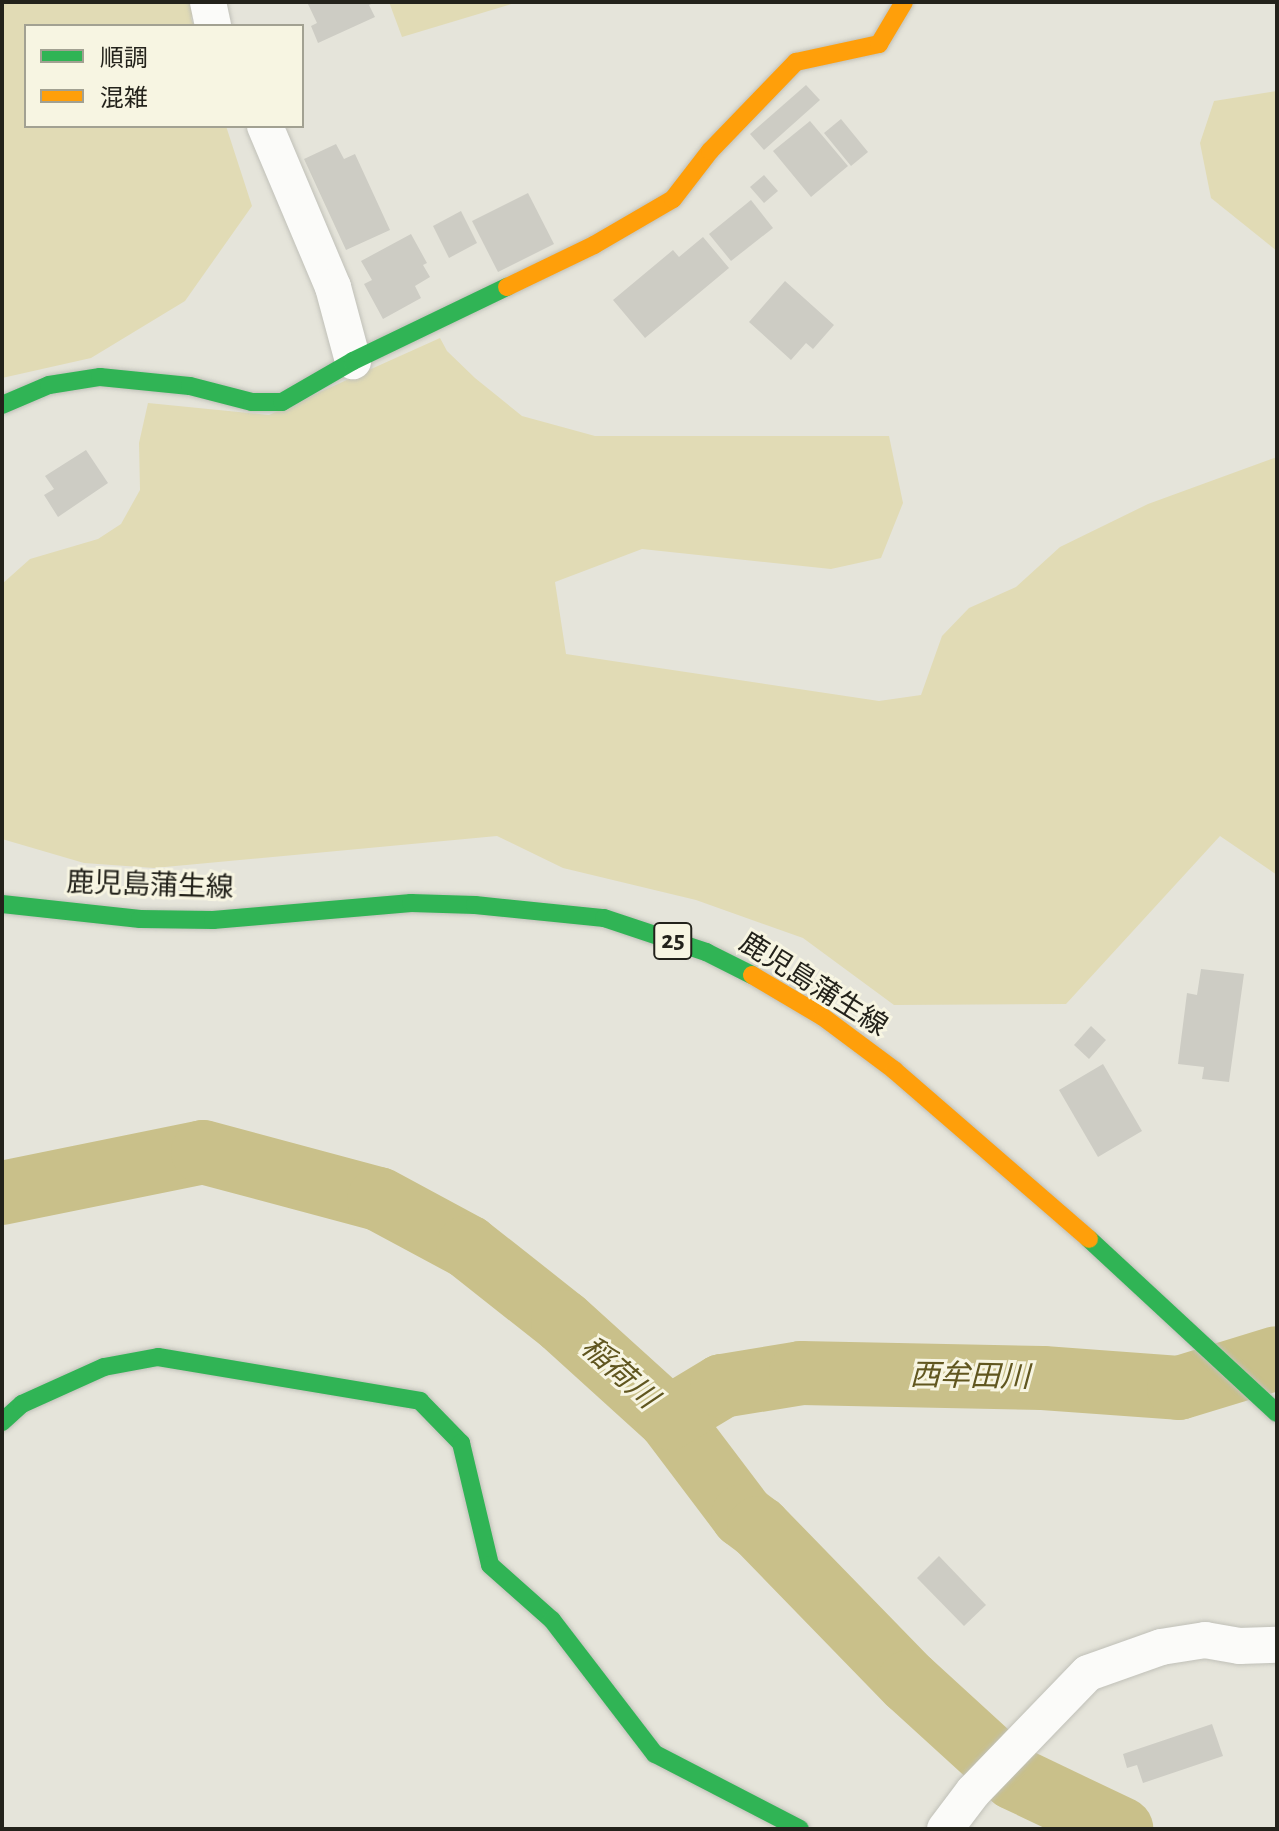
<!DOCTYPE html>
<meta charset="utf-8">
<style>
body{margin:0}
#map{position:relative;width:1279px;height:1831px;overflow:hidden;background:#e5e4da;font-family:"Alegreya Sans","Noto Sans JP",sans-serif}
div>[style]{position:absolute}
.green>*{inset:0;background:#e1dbb5}
.river>*{height:64px;margin:-32px;padding:0 32px;transform-origin:32px;border-radius:32px;background:#c9c08a}
.building>*{inset:0;background:#cdccc4}
.roads{filter:drop-shadow(0 0 2px #c0c0b8) drop-shadow(0 0 2px #c0c0b8)}
.street>*{height:36px;margin:-18px;padding:0 18px;transform-origin:18px;border-radius:18px;background:#fbfbf9}
.fast>*{height:18px;margin:-9px;padding:0 9px;transform-origin:9px;border-radius:9px;background:#30b455}
.slow>*{height:18px;margin:-9px;padding:0 9px;transform-origin:9px;border-radius:9px;background:#ff9f0a}
span{translate:-50% -50%;white-space:nowrap;text-align:center;line-height:1.15;-webkit-text-stroke:6px #f7f5e2;paint-order:stroke}
.shield-label span{padding:2px 6px;background:#f7f5e2;border:2px solid;border-radius:6px;-webkit-text-stroke-width:0}
.shield-label{font-size:26px;color:#23221b;font-weight:700}
.street-label{font-size:28px;color:#23221b}
.water-label{font-size:30px;color:#60561f;font-style:italic}
.frame{position:absolute;inset:0;border:4px solid #23221b;pointer-events:none}
.legend{position:absolute;left:24px;top:24px;width:280px;height:104px;box-sizing:border-box;background:#f7f5e2;border:2px solid #a2a192;margin:0;padding:10px 14px;list-style:none;font-size:24px;color:#23221b}
.legend li{display:flex;align-items:center;gap:16px;height:40px}
.legend b{width:40px;border:2px solid #a2a192}
</style>
<div id="map">
<div class="green">
<i style="clip-path:polygon(2px 2px,202px 2px,191px 18px,194px 26px,26px 26px,26px 126px,226px 126px,252px 206px,185px 301px,91px 358px,2px 378px)"></i>
<i style="clip-path:polygon(389px 2px,518px 2px,402px 37px)"></i>
<i style="clip-path:polygon(1277px 91px,1277px 251px,1211px 198px,1200px 143px,1214px 101px)"></i>
<i style="clip-path:polygon(440px 338px,447px 351px,475px 378px,522px 416px,595px 436px,889px 436px,903px 503px,881px 558px,831px 569px,642px 549px,555px 582px,566px 654px,879px 701px,921px 695px,942px 636px,969px 608px,1016px 587px,1060px 547px,1148px 504px,1277px 457px,1277px 875px,1220px 836px,1066px 1004px,894px 1005px,803px 938px,696px 900px,563px 868px,497px 836px,154px 868px,84px 863px,2px 839px,2px 584px,30px 559px,98px 539px,121px 524px,140px 490px,139px 443px,148px 403px,269px 415px)"></i>
</div>
<div class="river">
<i style="left:2px;top:1193px;width:205px;rotate:-11.5deg"></i>
<i style="left:203px;top:1152px;width:182px;rotate:15deg"></i>
<i style="left:379px;top:1199px;width:101px;rotate:28.3deg"></i>
<i style="left:468px;top:1247px;width:121px;rotate:38.3deg"></i>
<i style="left:563px;top:1322px;width:143px;rotate:42.2deg"></i>
<i style="left:669px;top:1418px;width:123px;rotate:52.9deg"></i>
<i style="left:743px;top:1516px;width:20px;rotate:37deg"></i>
<i style="left:759px;top:1528px;width:215px;rotate:45.8deg"></i>
<i style="left:909px;top:1682px;width:142px;rotate:42.4deg"></i>
<i style="left:1014px;top:1778px;width:119px;rotate:25.5deg"></i>
<i style="left:669px;top:1418px;width:62px;rotate:-31.1deg"></i>
<i style="left:722px;top:1386px;width:80px;rotate:-9.3deg"></i>
<i style="left:801px;top:1373px;width:242px;rotate:1.2deg"></i>
<i style="left:1043px;top:1378px;width:136px;rotate:4.2deg"></i>
<i style="left:1179px;top:1388px;width:102px;rotate:-17deg"></i>
</div>
<div class="building">
<i style="clip-path:polygon(307px 2px,375px 2px,369px 5px,375px 17px,318px 43px,311px 26px,317px 23px)"></i>
<i style="clip-path:polygon(806px 85px,820px 100px,764px 150px,750px 134px)"></i>
<i style="clip-path:polygon(841px 119px,868px 152px,851px 166px,824px 133px)"></i>
<i style="clip-path:polygon(810px 121px,848px 166px,811px 197px,773px 151px)"></i>
<i style="clip-path:polygon(336px 144px,344px 159px,355px 154px,390px 230px,346px 250px,304px 159px)"></i>
<i style="clip-path:polygon(764px 175px,778px 191px,764px 203px,750px 187px)"></i>
<i style="clip-path:polygon(528px 193px,554px 244px,498px 272px,472px 221px)"></i>
<i style="clip-path:polygon(751px 200px,773px 228px,731px 261px,709px 234px)"></i>
<i style="clip-path:polygon(461px 211px,477px 243px,449px 258px,433px 226px)"></i>
<i style="clip-path:polygon(411px 234px,427px 263px,423px 265px,430px 277px,415px 286px,421px 298px,383px 319px,364px 284px,372px 280px,361px 261px)"></i>
<i style="clip-path:polygon(703px 237px,729px 268px,645px 338px,613px 300px,673px 250px,679px 257px)"></i>
<i style="clip-path:polygon(785px 281px,834px 325px,813px 349px,806px 343px,791px 360px,749px 322px)"></i>
<i style="clip-path:polygon(86px 450px,108px 483px,58px 517px,44px 495px,54px 489px,45px 476px)"></i>
<i style="clip-path:polygon(1201px 969px,1244px 974px,1229px 1082px,1202px 1079px,1204px 1067px,1178px 1064px,1187px 993px,1197px 995px)"></i>
<i style="clip-path:polygon(1091px 1026px,1106px 1040px,1089px 1059px,1074px 1045px)"></i>
<i style="clip-path:polygon(1103px 1064px,1142px 1131px,1098px 1157px,1059px 1090px)"></i>
<i style="clip-path:polygon(939px 1556px,986px 1605px,964px 1626px,917px 1578px)"></i>
<i style="clip-path:polygon(1212px 1724px,1223px 1756px,1143px 1783px,1137px 1765px,1127px 1768px,1123px 1754px)"></i>
</div>
<div class="roads">
<div class="street">
<i style="left:208px;top:2px;width:25px;rotate:78deg"></i>
<i style="left:265px;top:126px;width:175px;rotate:67.1deg"></i>
<i style="left:333px;top:287px;width:77px;rotate:74.9deg"></i>
<i style="left:945px;top:1829px;width:46px;rotate:-52.9deg"></i>
<i style="left:973px;top:1792px;width:165px;rotate:-46deg"></i>
<i style="left:1088px;top:1673px;width:77px;rotate:-19.6deg"></i>
<i style="left:1161px;top:1647px;width:45px;rotate:-9deg"></i>
<i style="left:1205px;top:1640px;width:35px;rotate:10deg"></i>
<i style="left:1239px;top:1646px;width:38px;rotate:-2deg"></i>
</div>
<div class="fast">
<i style="left:2px;top:405px;width:51px;rotate:-23.1deg"></i>
<i style="left:49px;top:385px;width:52px;rotate:-8.9deg"></i>
<i style="left:100px;top:377px;width:90px;rotate:5.7deg"></i>
<i style="left:190px;top:386px;width:64px;rotate:14.5deg"></i>
<i style="left:252px;top:402px;width:30px"></i>
<i style="left:282px;top:402px;width:82px;rotate:-30deg"></i>
<i style="left:353px;top:361px;width:171px;rotate:-25.7deg"></i>
<i style="left:2px;top:904px;width:139px;rotate:6.2deg"></i>
<i style="left:140px;top:919px;width:73px;rotate:0.8deg"></i>
<i style="left:213px;top:920px;width:199px;rotate:-4.9deg"></i>
<i style="left:411px;top:903px;width:64px;rotate:1.8deg"></i>
<i style="left:475px;top:905px;width:130px;rotate:5.8deg"></i>
<i style="left:604px;top:918px;width:108px;rotate:18.4deg"></i>
<i style="left:706px;top:952px;width:51px;rotate:26.6deg"></i>
<i style="left:1089px;top:1239px;width:256px;rotate:42.8deg"></i>
<i style="left:2px;top:1422px;width:27px;rotate:-42deg"></i>
<i style="left:22px;top:1404px;width:90px;rotate:-24.3deg"></i>
<i style="left:104px;top:1367px;width:55px;rotate:-10.5deg"></i>
<i style="left:158px;top:1357px;width:266px;rotate:9.5deg"></i>
<i style="left:420px;top:1401px;width:59px;rotate:45.7deg"></i>
<i style="left:461px;top:1443px;width:125px;rotate:76.6deg"></i>
<i style="left:490px;top:1565px;width:83px;rotate:41.6deg"></i>
<i style="left:552px;top:1620px;width:169px;rotate:52.5deg"></i>
<i style="left:655px;top:1754px;width:163px;rotate:27.3deg"></i>
</div>
<div class="slow">
<i style="left:507px;top:287px;width:97px;rotate:-25.8deg"></i>
<i style="left:594px;top:245px;width:91px;rotate:-30.2deg"></i>
<i style="left:673px;top:199px;width:61px;rotate:-52.4deg"></i>
<i style="left:710px;top:151px;width:124px;rotate:-46deg"></i>
<i style="left:796px;top:62px;width:85px;rotate:-12.2deg"></i>
<i style="left:879px;top:44px;width:49px;rotate:-59.2deg"></i>
<i style="left:752px;top:975px;width:82px;rotate:30.6deg"></i>
<i style="left:823px;top:1017px;width:89px;rotate:36.7deg"></i>
<i style="left:894px;top:1070px;width:258px;rotate:40.9deg"></i>
</div>
</div>
<div class="shield-label">
<span style="left:673px;top:941px">25</span>
</div>
<div class="street-label">
<span style="left:150px;top:886px;rotate:2deg">鹿児島蒲生線</span>
<span style="left:813px;top:985px;rotate:32deg">鹿児島蒲生線</span>
</div>
<div class="water-label">
<span style="left:619px;top:1373px;rotate:42deg">稲荷川</span>
<span style="left:970px;top:1377px;rotate:1deg">西牟田川</span>
</div>
<div class="frame"></div>
<ul class="legend">
<li><b style="height:10px;background:#30b455"></b>順調</li>
<li><b style="height:10px;background:#ff9f0a"></b>混雑</li>
</ul>
</div>
